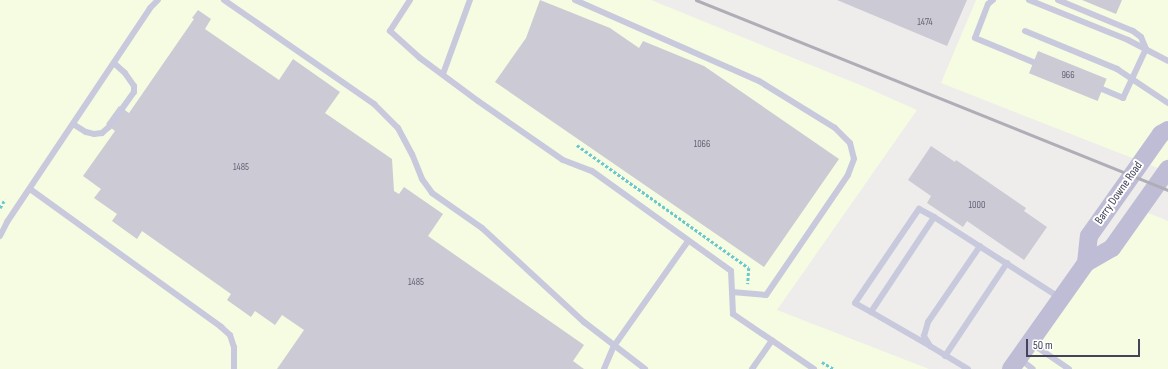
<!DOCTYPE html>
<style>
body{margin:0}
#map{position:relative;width:1168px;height:369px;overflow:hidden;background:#eeedeb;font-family:"Sofia Sans Condensed",sans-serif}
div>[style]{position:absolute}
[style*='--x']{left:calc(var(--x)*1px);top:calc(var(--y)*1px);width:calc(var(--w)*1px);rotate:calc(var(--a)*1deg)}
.commercial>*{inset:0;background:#f5fce2}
.building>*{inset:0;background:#cccad4;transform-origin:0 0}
.path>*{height:2.5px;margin-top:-1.25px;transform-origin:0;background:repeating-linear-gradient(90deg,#6dc7ce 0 3px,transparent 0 5px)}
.service>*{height:6px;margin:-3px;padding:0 3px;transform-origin:3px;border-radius:3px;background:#c9c9dd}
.secondary>*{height:18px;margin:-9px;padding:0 9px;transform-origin:9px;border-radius:9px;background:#bfbdd6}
.rail>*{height:3px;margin:-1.5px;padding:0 1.5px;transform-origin:1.5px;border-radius:1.5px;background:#afadb6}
span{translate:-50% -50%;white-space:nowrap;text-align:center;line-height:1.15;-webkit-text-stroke:4px #fff;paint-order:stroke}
.number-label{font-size:10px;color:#666578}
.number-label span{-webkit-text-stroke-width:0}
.street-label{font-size:12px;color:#444359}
.scale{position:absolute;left:1026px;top:339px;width:114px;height:18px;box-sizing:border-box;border:2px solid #444359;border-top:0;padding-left:5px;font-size:12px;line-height:14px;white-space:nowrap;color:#444359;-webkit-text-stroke:3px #fff;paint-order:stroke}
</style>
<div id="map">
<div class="commercial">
<i style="clip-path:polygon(0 0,651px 0,865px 87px,917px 110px,777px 310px,929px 369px,0 369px)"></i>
<i style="clip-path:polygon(976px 0,1168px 0,1168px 172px,941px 83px)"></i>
<i style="clip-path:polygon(1141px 210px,1168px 221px,1168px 369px,1013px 369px,1087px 264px)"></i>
</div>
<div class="building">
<i style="clip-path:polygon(540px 0,610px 28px,639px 48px,643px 41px,704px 66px,839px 159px,764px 267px,495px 82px,526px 38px)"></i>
<i style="clip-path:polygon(837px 0,967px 0,947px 46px)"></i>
<i style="clip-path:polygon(1082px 0,1122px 0,1116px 14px)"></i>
<i style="clip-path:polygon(198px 10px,211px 19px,205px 29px,279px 80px,293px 59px,340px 92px,325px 113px,392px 159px,394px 191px,399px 194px,404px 187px,443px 214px,428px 236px,584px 345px,573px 361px,584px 369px,277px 369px,304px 330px,282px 315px,275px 325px,255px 311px,251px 317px,227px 300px,231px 294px,142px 231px,137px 239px,112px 221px,117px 214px,94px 198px,101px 189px,83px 176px,115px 131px,106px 124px,119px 106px,129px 113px,194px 19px,192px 18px)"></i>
<i style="left:1038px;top:51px;width:74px;height:24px;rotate:22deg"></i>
<i style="clip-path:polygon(931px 146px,955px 162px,956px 160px,1026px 208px,1024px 211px,1047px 227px,1024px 260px,967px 221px,963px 227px,927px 203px,931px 196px,908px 180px)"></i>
</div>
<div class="path">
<i style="--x:577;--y:145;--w:211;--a:35.6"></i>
<i style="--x:749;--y:268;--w:16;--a:94"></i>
<i style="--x:0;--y:208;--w:10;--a:-61"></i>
<i style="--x:822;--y:362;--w:14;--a:30"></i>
</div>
<div class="service">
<i style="--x:224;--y:0;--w:183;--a:34.7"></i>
<i style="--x:374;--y:104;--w:34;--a:45"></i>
<i style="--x:398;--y:128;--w:30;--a:62"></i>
<i style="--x:412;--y:154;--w:27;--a:68"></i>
<i style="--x:422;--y:179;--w:17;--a:54"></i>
<i style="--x:432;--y:193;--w:61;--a:35"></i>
<i style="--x:482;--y:228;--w:139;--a:42.7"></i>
<i style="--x:584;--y:322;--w:77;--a:37.6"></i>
<i style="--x:410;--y:0;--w:37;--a:123"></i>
<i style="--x:390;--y:31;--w:40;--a:42"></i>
<i style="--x:420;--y:58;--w:72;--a:36.6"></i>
<i style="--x:478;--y:101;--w:103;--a:34.8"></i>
<i style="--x:563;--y:160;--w:31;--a:21"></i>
<i style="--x:592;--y:171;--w:171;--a:35.7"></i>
<i style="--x:731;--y:271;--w:43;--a:87.3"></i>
<i style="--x:733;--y:314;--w:98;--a:34.2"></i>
<i style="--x:575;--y:0;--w:201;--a:23.8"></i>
<i style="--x:759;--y:81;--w:89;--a:31.7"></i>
<i style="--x:835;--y:128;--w:21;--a:45"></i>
<i style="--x:850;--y:143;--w:16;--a:76"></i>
<i style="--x:854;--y:159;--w:17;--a:111"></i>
<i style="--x:848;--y:175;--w:145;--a:124.3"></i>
<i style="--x:766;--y:295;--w:34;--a:-175"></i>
<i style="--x:993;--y:0;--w:6;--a:141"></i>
<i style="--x:988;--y:4;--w:36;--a:111"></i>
<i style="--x:975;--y:38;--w:63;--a:22.5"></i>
<i style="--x:1029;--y:0;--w:107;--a:22"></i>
<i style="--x:1128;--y:40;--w:45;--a:27.7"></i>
<i style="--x:1058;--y:0;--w:81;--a:22.5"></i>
<i style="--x:1133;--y:31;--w:10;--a:37"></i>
<i style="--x:1141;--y:37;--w:13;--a:67"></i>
<i style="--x:1025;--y:31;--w:100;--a:22.4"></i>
<i style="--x:1117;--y:69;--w:61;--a:33.7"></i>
<i style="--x:443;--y:74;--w:79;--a:-70"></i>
<i style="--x:1102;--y:89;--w:23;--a:23"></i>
<i style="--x:1123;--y:98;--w:54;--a:-64.9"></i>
<i style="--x:73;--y:124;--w:15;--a:32"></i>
<i style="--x:86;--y:132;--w:8;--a:14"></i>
<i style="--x:94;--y:134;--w:8;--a:-7"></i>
<i style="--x:102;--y:133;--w:9;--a:-41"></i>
<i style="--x:109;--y:127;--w:43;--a:-54.5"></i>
<i style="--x:134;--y:92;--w:6;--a:-90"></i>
<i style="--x:134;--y:86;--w:16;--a:-125"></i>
<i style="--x:125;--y:73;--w:15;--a:-138"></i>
<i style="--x:30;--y:189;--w:236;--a:35.8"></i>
<i style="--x:221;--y:327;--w:12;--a:42"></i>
<i style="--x:230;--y:335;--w:13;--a:72"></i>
<i style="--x:234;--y:347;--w:22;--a:90"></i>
<i style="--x:0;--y:236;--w:16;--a:-63"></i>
<i style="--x:7;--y:222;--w:257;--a:-56.2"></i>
<i style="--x:150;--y:8;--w:11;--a:-45"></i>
<i style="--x:871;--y:312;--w:18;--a:-151"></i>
<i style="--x:855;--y:303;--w:114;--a:-55.8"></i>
<i style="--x:919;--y:209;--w:17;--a:28"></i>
<i style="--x:1031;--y:343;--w:46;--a:34.4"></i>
<i style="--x:930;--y:346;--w:68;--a:-150"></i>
<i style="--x:871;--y:312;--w:114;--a:-56.4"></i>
<i style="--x:934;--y:217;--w:150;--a:32.7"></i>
<i style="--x:945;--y:356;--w:112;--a:-56.3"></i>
<i style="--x:1020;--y:359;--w:16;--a:38"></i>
<i style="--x:604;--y:369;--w:25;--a:-67"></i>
<i style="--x:614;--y:346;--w:128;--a:-54.8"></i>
<i style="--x:752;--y:369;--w:35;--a:-55"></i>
<i style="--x:968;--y:369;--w:44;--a:-148.8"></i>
<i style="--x:930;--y:346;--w:12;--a:-121"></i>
<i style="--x:924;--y:336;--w:15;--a:-74"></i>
<i style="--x:928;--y:322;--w:92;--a:-55.6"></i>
</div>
<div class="secondary">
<i style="--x:1086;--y:263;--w:27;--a:-84"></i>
<i style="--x:1089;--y:236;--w:125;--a:-54.8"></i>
<i style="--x:1161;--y:134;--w:8;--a:-30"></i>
<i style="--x:1011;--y:369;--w:130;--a:-54.7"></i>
<i style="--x:1086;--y:263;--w:30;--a:-30"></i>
<i style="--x:1112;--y:248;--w:97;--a:-54.7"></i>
</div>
<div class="rail">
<i style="--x:696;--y:0;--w:509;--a:21.93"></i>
</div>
<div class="number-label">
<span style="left:925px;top:23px">1474</span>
<span style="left:1068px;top:76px">966</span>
<span style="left:702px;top:145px">1066</span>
<span style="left:241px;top:168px">1485</span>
<span style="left:977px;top:206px">1000</span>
<span style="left:416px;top:283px">1485</span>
</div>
<div class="street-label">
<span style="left:1119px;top:193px;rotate:-55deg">Barry Downe Road</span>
</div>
<div class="scale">50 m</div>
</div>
